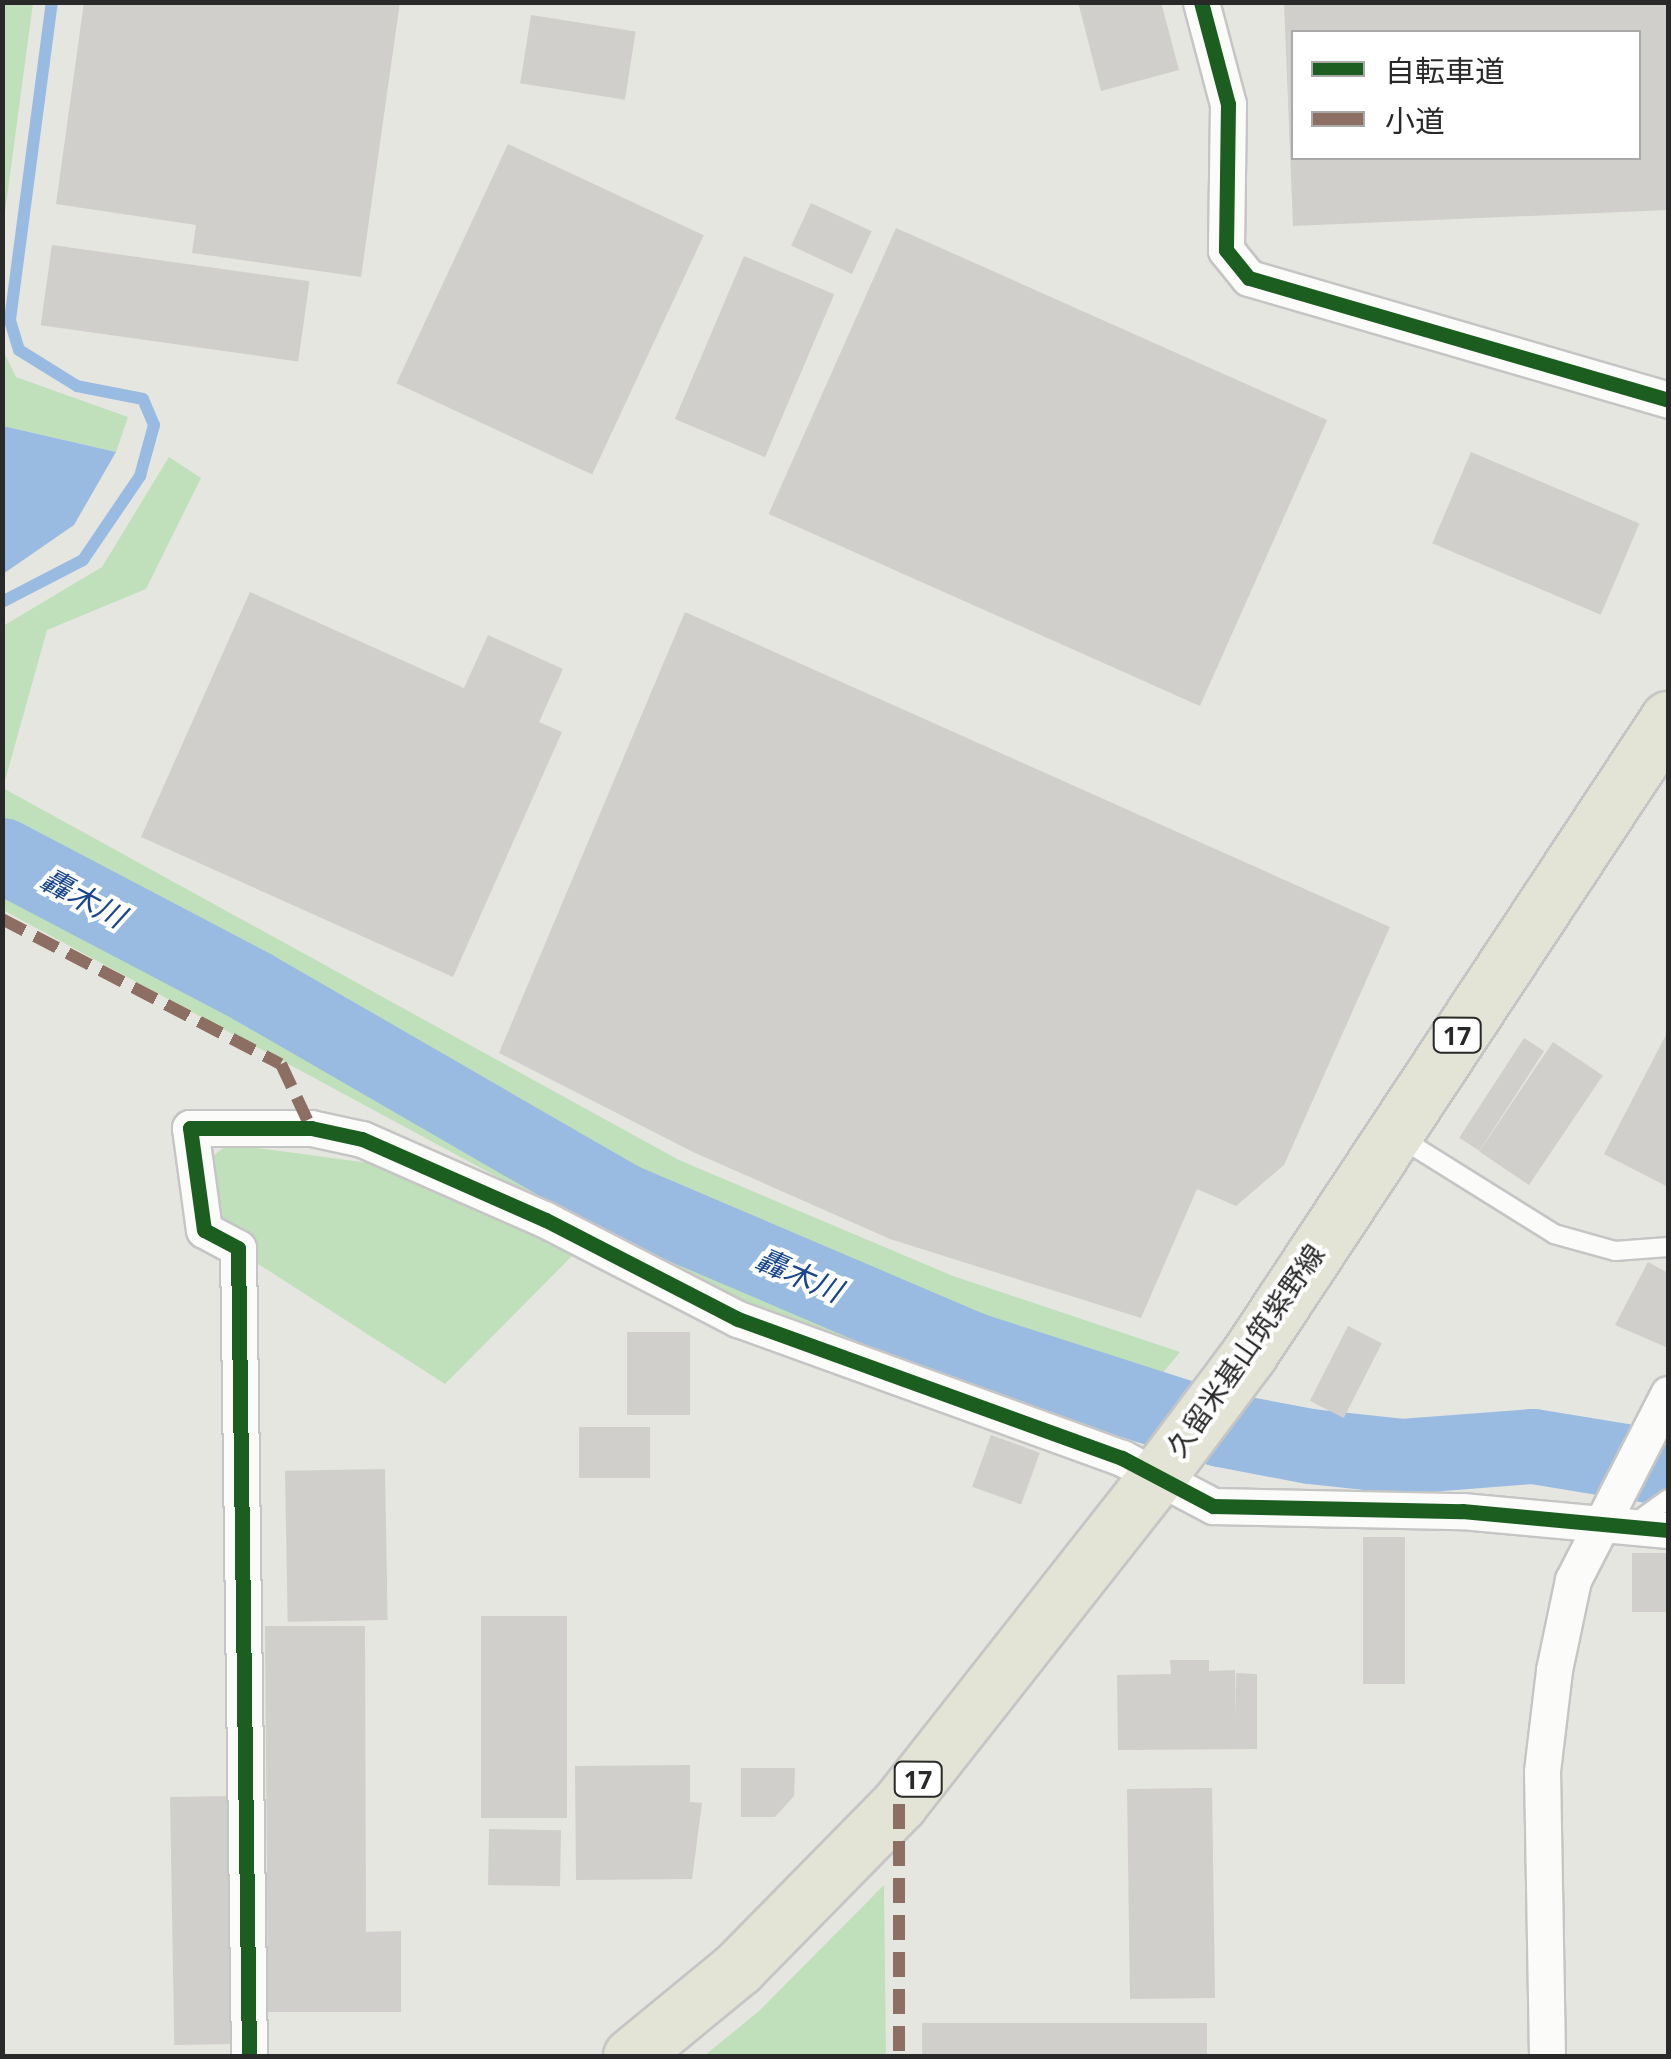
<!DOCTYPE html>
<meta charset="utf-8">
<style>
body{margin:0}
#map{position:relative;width:1671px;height:2059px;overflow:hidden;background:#e6e6e0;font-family:"Open Sans","Noto Sans JP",sans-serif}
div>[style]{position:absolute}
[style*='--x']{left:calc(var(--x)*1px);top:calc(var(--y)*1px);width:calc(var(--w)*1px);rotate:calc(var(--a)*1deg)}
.green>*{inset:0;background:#c0e0bb}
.water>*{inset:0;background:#99bbe2}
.stream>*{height:12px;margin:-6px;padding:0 6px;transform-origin:6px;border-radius:6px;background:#99bbe2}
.river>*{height:75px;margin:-37.5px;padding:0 37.5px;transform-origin:37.5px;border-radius:37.5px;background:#99bbe2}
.building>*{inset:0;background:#d0cfcb;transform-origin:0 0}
.roads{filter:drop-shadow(2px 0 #c5c5c5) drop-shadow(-2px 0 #c5c5c5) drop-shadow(0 2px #c5c5c5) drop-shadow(0 -2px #c5c5c5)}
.service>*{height:18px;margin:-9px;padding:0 9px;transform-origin:9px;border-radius:9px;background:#fbfbfa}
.minor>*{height:35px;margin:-17.5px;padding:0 17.5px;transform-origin:17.5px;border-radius:17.5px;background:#fbfbfa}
.primary>*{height:55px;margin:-27.5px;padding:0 27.5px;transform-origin:27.5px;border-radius:27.5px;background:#e3e4d5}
.quiet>*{height:12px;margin-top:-6px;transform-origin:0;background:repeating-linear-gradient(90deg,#8d6e63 0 25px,transparent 0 37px)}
.cycleway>*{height:15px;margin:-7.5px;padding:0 7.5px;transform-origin:7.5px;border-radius:7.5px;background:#1b5e20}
span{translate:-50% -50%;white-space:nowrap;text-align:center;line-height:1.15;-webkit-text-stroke:8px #fff;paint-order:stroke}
.shield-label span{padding:2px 8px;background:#fff;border:2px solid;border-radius:8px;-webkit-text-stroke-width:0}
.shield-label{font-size:25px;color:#292929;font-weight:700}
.street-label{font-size:28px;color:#292929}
.water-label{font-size:30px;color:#19468d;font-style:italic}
.frame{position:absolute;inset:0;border:5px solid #292929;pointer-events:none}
.legend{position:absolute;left:1291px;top:30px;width:350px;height:130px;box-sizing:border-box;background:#fff;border:2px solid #a9a9a9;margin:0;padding:12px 18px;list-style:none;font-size:30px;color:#292929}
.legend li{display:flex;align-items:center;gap:20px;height:50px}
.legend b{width:50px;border:2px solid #a9a9a9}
</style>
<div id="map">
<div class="green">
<i style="clip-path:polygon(3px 2px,33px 3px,3px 227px,2px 3px)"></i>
<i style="clip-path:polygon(3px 350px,16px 377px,128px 417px,116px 452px,3px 426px)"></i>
<i style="clip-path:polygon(169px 457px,201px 478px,146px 589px,47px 630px,3px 788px,679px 1160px,953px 1276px,1180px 1352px,1156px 1381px,978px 1326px,657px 1186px,3px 833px,3px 626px,102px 567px)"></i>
<i style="clip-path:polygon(2px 885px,88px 922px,723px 1275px,988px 1400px,738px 1307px,3px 910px)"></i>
<i style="clip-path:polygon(228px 1144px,384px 1165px,573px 1255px,445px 1384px,252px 1260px,222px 1220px,213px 1156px)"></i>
<i style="clip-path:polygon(884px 1885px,886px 2056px,704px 2056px,759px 2011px)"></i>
</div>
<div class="water">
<i style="clip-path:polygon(3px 426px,116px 452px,74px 525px,3px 574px)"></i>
</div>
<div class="stream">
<i style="--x:2;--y:602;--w:91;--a:-27.4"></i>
<i style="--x:83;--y:560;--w:102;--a:-55.8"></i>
<i style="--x:140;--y:476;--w:53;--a:-74.6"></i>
<i style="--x:154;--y:425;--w:28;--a:-113"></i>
<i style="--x:143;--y:399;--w:67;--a:-168.9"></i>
<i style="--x:77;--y:386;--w:68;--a:-148.2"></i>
<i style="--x:19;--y:350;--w:31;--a:-107"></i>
<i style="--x:10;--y:320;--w:321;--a:-82.5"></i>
</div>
<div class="river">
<i style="--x:2;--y:855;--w:284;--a:27.7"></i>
<i style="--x:253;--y:987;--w:426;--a:30"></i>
<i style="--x:622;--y:1200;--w:379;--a:23.1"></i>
<i style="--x:971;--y:1349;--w:262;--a:17.8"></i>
<i style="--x:1220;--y:1429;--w:92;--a:10.7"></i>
<i style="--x:1310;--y:1446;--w:93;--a:6.2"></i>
<i style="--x:1402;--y:1456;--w:131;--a:-4.4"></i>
<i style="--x:1533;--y:1446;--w:137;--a:9.3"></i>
</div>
<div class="building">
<i style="clip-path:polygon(84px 2px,400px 2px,361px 277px,192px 253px,196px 225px,56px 204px)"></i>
<i style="clip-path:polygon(1078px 2px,1161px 2px,1179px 70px,1101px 91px)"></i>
<i style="clip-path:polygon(evenodd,1284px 2px,1668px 2px,1668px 210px,1293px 226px,1284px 2px,1294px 32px,1638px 32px,1638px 158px,1294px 158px,1294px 32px)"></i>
<i style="left:531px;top:15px;width:106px;height:69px;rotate:9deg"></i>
<i style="left:508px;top:144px;width:216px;height:264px;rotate:25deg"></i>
<i style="left:811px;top:203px;width:67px;height:47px;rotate:25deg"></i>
<i style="left:896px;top:228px;width:472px;height:313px;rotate:24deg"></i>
<i style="left:52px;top:245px;width:260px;height:81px;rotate:8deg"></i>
<i style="left:744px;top:256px;width:98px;height:177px;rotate:23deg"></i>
<i style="left:1471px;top:452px;width:183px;height:99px;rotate:23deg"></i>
<i style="clip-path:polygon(250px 592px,464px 688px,488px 635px,563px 669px,539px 722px,562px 732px,453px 977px,141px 837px)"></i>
<i style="clip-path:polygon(685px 612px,1390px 927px,1284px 1165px,1236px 1206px,1197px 1189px,1141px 1318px,890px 1239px,693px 1152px,499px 1053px)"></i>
<i style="clip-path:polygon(1668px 1031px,1668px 1187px,1604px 1154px)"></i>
<i style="left:1524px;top:1038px;width:24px;height:119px;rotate:33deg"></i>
<i style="left:1553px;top:1042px;width:60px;height:132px;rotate:34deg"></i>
<i style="clip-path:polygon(1648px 1262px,1668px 1273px,1668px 1348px,1615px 1325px)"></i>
<i style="left:1348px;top:1326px;width:38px;height:84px;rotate:27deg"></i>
<i style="left:690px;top:1332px;width:83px;height:63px;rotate:90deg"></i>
<i style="left:579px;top:1427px;width:71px;height:51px"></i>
<i style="left:991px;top:1435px;width:52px;height:55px;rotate:20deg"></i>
<i style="left:385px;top:1469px;width:151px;height:100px;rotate:89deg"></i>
<i style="left:1363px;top:1537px;width:42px;height:147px"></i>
<i style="left:1632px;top:1553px;width:36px;height:59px"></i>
<i style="left:567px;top:1616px;width:202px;height:86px;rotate:90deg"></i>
<i style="clip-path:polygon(265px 1626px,365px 1626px,366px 1932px,401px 1931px,401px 2012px,268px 2012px)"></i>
<i style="clip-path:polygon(1170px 1660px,1209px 1660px,1209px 1671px,1235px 1670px,1235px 1719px,1236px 1673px,1257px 1674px,1257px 1749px,1118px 1750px,1117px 1675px,1171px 1674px)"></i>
<i style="clip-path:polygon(690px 1765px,690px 1802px,702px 1803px,692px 1879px,576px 1880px,575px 1766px)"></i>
<i style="clip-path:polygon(741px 1768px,795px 1768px,794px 1796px,775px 1817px,741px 1817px)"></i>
<i style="clip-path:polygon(1201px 1788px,1212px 1788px,1215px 1998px,1130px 1999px,1127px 1789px)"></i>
<i style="left:230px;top:1796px;width:248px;height:60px;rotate:89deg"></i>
<i style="left:489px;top:1829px;width:72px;height:56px;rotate:1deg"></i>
<i style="left:1207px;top:2023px;width:33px;height:285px;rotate:90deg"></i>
</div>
<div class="roads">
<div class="service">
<i style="--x:1399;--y:1137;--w:183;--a:32"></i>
<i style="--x:1554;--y:1234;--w:63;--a:15.6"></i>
<i style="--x:1615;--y:1251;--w:53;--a:-4.3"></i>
<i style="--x:1632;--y:1525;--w:44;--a:-35.8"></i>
</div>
<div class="minor">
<i style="--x:1201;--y:2;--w:106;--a:75.2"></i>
<i style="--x:1228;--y:104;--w:146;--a:90.8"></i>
<i style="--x:1226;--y:250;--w:36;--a:51"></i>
<i style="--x:1249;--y:278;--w:436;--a:16.2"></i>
<i style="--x:249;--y:2056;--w:808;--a:-90.78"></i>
<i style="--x:238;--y:1248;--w:38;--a:-152"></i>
<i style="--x:204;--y:1230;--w:103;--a:-97.8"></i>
<i style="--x:190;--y:1128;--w:121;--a:0"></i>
<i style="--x:311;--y:1128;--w:52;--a:12.2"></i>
<i style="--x:362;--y:1139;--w:201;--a:23.8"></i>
<i style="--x:546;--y:1220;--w:216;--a:27.3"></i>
<i style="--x:738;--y:1319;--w:408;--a:19.9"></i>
<i style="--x:1122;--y:1458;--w:103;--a:27.8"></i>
<i style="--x:1213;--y:1506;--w:249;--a:1.2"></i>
<i style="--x:1462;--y:1511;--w:207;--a:5.3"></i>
<i style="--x:1547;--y:2056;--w:285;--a:-91"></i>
<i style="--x:1542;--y:1771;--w:102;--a:-83.2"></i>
<i style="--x:1554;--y:1670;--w:92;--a:-78.1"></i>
<i style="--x:1573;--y:1580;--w:209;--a:-62.9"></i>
</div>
<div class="primary">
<i style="--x:631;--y:2056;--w:139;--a:-39.4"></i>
<i style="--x:738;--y:1968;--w:230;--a:-45.5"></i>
<i style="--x:899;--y:1804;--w:432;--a:-51.8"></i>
<i style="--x:1166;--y:1465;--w:139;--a:-53.2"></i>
<i style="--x:1249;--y:1354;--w:761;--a:-56.58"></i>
</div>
</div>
<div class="quiet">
<i style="--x:2;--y:919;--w:314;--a:27.5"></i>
<i style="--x:281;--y:1064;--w:71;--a:64.9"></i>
<i style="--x:899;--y:1804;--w:252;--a:90"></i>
</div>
<div class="cycleway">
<i style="--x:1201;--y:2;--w:106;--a:75.2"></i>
<i style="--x:1228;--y:104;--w:146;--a:90.8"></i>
<i style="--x:1226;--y:250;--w:36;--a:51"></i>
<i style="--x:1249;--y:278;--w:436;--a:16.2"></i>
<i style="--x:249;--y:2056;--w:808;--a:-90.78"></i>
<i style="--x:238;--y:1248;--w:38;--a:-152"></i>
<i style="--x:204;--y:1230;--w:103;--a:-97.8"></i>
<i style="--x:190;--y:1128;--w:121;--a:0"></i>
<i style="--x:311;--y:1128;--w:52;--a:12.2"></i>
<i style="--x:362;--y:1139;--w:201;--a:23.8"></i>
<i style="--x:546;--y:1220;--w:216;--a:27.3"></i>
<i style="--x:738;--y:1319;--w:408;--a:19.9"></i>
<i style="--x:1122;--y:1458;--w:103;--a:27.8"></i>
<i style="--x:1213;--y:1506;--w:249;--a:1.2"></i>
<i style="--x:1462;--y:1511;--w:207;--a:5.3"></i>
</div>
<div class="shield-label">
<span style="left:1457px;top:1035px">17</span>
<span style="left:918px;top:1779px">17</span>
</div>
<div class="street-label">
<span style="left:1245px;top:1350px;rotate:-55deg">久留米基山筑紫野線</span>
</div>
<div class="water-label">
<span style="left:83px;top:898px;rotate:28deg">轟木川</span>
<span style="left:799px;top:1275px;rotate:23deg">轟木川</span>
</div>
<div class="frame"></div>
<ul class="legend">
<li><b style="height:12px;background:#1b5e20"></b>自転車道</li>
<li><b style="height:12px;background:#8d6e63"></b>小道</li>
</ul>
</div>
